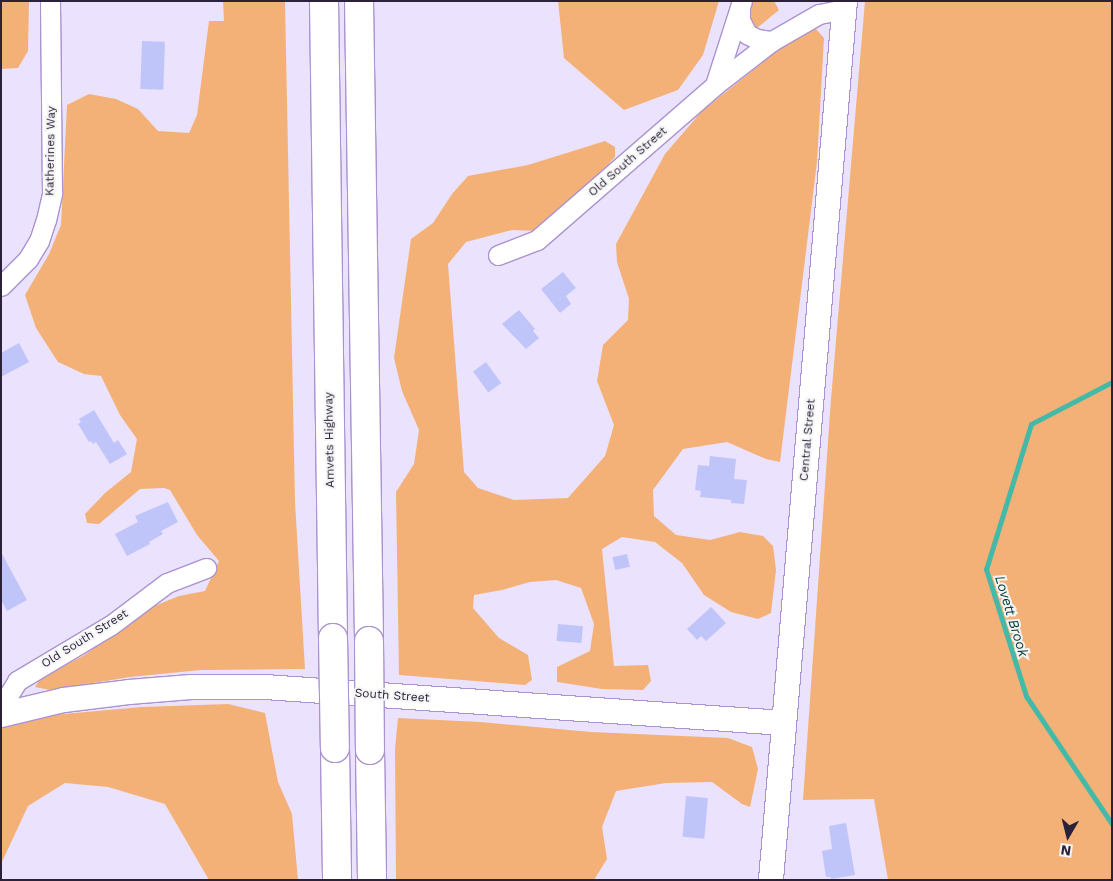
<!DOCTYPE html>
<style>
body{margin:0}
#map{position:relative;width:1113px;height:881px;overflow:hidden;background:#ebe2fd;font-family:"Work Sans",sans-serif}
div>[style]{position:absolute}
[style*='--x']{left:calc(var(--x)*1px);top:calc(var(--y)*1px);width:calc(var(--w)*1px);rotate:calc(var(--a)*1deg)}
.green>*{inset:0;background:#f3b178}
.stream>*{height:5px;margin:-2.5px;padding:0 2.5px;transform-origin:2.5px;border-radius:2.5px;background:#45b9a7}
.building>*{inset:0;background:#c0c5f9;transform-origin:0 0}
.roads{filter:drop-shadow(1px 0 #aa93d0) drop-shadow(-1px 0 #aa93d0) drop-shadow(0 1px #aa93d0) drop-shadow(0 -1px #aa93d0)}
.minor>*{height:19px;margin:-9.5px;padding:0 9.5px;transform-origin:9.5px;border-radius:9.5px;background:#fff}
.tertiary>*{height:24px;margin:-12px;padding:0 12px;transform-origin:12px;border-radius:12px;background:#fff}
.motorway>*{height:28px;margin:-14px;padding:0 14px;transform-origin:14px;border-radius:14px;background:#fff}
.bridges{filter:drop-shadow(1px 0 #aa93d0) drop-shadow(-1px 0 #aa93d0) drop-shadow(0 1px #aa93d0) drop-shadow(0 -1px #aa93d0)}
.motorway-bridge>*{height:28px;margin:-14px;padding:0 14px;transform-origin:14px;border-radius:14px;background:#fff}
span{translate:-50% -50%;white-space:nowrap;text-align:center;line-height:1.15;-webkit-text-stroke:4px #f5f5f5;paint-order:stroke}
.street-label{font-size:12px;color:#2b223a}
.water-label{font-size:14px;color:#043b34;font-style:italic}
.frame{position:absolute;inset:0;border:2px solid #2b223a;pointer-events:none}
.north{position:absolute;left:1043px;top:811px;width:50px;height:50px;-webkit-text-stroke:4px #f5f5f5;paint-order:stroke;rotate:188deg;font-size:14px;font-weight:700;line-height:20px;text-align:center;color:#2b223a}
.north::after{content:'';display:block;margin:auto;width:18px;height:22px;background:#2b223a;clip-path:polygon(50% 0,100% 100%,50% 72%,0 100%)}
</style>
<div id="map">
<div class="green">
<i style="clip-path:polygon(1px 1px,29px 1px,28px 51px,18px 68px,1px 69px)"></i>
<i style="clip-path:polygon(223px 1px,285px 1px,295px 502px,305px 669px,201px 670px,130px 677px,50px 690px,35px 687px,41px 678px,83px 656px,152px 607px,179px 596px,205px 591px,219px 561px,197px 535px,170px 490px,164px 488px,140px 489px,99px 524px,87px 523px,85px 514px,105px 493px,131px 472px,137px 439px,120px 415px,101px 376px,84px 374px,58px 362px,36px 328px,25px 295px,49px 254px,61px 225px,67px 105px,89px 94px,116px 99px,138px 109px,158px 131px,189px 133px,197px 115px,209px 21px,224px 21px)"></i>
<i style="clip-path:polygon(558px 1px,719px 1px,703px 55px,678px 90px,624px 110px,564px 58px)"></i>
<i style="clip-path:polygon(752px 1px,774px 1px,779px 10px,757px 28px,750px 21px)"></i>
<i style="clip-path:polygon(865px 1px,1112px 1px,1112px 880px,888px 880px,874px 799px,803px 800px,831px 399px)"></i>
<i style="clip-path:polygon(815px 28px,824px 38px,817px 162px,780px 462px,766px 459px,727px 442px,683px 449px,653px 490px,654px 516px,676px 535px,710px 540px,740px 532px,763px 536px,773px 546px,776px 570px,771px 613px,758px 619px,731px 612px,704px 595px,682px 563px,655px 542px,622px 537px,602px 549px,614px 666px,648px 665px,651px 681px,643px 690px,602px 689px,557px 682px,557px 667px,590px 651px,594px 624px,581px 588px,556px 580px,530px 582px,502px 590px,474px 595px,473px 608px,499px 638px,528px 655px,532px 680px,525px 685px,399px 675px,396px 492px,414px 464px,419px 430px,402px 391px,394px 358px,411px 239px,433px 223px,452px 194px,468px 176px,528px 165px,605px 141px,615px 147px,615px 157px,593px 181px,538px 231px,512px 230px,466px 242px,448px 264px,464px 472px,478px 488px,514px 500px,568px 498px,605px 456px,614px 425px,597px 381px,603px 345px,628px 320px,629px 299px,617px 262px,616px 244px,665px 154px,702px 111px,782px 47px)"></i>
<i style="clip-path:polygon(228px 704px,265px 713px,278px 782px,292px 814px,298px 880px,209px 880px,165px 804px,108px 787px,65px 783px,28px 806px,1px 864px,1px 728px,52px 715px,142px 707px)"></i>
<i style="clip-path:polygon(398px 718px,480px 722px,591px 732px,728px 738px,752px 747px,758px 769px,750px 807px,742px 804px,712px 782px,666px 783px,616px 791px,602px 827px,607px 859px,594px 880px,396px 880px,395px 749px)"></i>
</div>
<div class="stream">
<i style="--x:1112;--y:382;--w:91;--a:152.6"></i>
<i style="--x:1031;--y:424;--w:152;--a:107.2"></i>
<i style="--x:986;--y:569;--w:133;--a:72.5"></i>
<i style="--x:1026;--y:696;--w:154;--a:56.1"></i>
</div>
<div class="building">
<i style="left:142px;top:41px;width:23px;height:48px;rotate:2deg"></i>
<i style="clip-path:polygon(563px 272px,576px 288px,566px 296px,571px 304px,560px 313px,541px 289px)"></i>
<i style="clip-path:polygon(519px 310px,535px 329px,533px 331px,539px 338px,526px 349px,502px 324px)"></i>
<i style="clip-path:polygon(19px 343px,29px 362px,1px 377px,1px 353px)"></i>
<i style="left:486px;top:362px;width:26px;height:16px;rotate:54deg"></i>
<i style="clip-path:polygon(94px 410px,114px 443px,118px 440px,127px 454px,110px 464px,96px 442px,93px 444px,91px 441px,89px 442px,78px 424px,81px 422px,79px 419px)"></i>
<i style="clip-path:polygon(710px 456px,736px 459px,734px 479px,747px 480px,744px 504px,731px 503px,731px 500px,700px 497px,701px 491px,695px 490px,698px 465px,709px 466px)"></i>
<i style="clip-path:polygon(168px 502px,178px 522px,161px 531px,163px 534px,149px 542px,150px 544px,127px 556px,115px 534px,138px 522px,135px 516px)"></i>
<i style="clip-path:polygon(1px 552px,27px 600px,7px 611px,1px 600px)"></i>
<i style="left:627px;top:554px;width:13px;height:15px;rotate:77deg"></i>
<i style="clip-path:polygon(711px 607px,726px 623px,706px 641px,701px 636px,697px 640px,687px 629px)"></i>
<i style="left:558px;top:624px;width:25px;height:17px;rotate:5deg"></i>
<i style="left:686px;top:796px;width:22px;height:41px;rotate:5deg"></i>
<i style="clip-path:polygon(846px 823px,855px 875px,831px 879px,831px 877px,826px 877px,822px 851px,832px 849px,829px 826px)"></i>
</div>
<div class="roads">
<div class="minor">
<i style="--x:740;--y:8;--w:12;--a:90"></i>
<i style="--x:740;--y:20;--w:16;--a:63"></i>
<i style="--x:747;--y:34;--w:11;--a:27"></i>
<i style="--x:757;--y:39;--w:15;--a:8"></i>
<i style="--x:715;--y:85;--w:88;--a:-72.2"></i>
<i style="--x:498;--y:255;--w:42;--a:-21"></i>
<i style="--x:537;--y:240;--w:236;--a:-41"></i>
<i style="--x:715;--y:85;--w:72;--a:-37.7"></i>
<i style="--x:772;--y:41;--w:54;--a:-29.9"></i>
<i style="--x:819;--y:14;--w:25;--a:-11"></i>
<i style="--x:1;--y:286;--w:38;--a:-45"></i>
<i style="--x:28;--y:259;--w:21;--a:-59"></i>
<i style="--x:39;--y:241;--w:22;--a:-72"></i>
<i style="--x:46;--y:220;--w:28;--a:-77"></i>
<i style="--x:52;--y:193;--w:192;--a:-90.6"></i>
<i style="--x:1;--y:707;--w:31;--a:-58"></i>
<i style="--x:17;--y:681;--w:109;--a:-30.8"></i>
<i style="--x:111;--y:625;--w:70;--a:-36.9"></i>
<i style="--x:167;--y:583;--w:42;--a:-21"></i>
</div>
<div class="tertiary">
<i style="--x:1;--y:715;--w:65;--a:-13.4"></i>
<i style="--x:64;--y:700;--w:65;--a:-7"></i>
<i style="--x:129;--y:692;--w:62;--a:-4.6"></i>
<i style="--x:191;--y:687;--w:74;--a:0"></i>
<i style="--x:265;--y:687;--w:520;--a:3.97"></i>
<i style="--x:771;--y:880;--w:882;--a:-85.19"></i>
</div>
<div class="motorway">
<i style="--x:324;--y:1;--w:637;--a:89.19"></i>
<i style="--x:359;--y:1;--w:640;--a:89.1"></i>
<i style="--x:335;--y:748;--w:132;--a:89.1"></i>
<i style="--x:370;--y:750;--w:130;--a:89.1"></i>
</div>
</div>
<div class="bridges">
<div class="motorway-bridge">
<i style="--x:333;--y:638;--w:110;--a:89"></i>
<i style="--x:369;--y:641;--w:109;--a:89.5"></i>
</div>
</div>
<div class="street-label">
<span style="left:51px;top:151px;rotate:-89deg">Katherines Way</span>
<span style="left:628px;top:162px;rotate:-41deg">Old South Street</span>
<span style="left:330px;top:440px;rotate:-91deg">Amvets Highway</span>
<span style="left:808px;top:440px;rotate:-85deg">Central Street</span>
<span style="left:85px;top:639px;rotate:-32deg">Old South Street</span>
<span style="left:392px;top:696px;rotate:4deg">South Street</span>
</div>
<div class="water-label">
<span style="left:1012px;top:616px;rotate:73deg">Lovett Brook</span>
</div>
<div class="frame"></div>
<div class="north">N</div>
</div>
